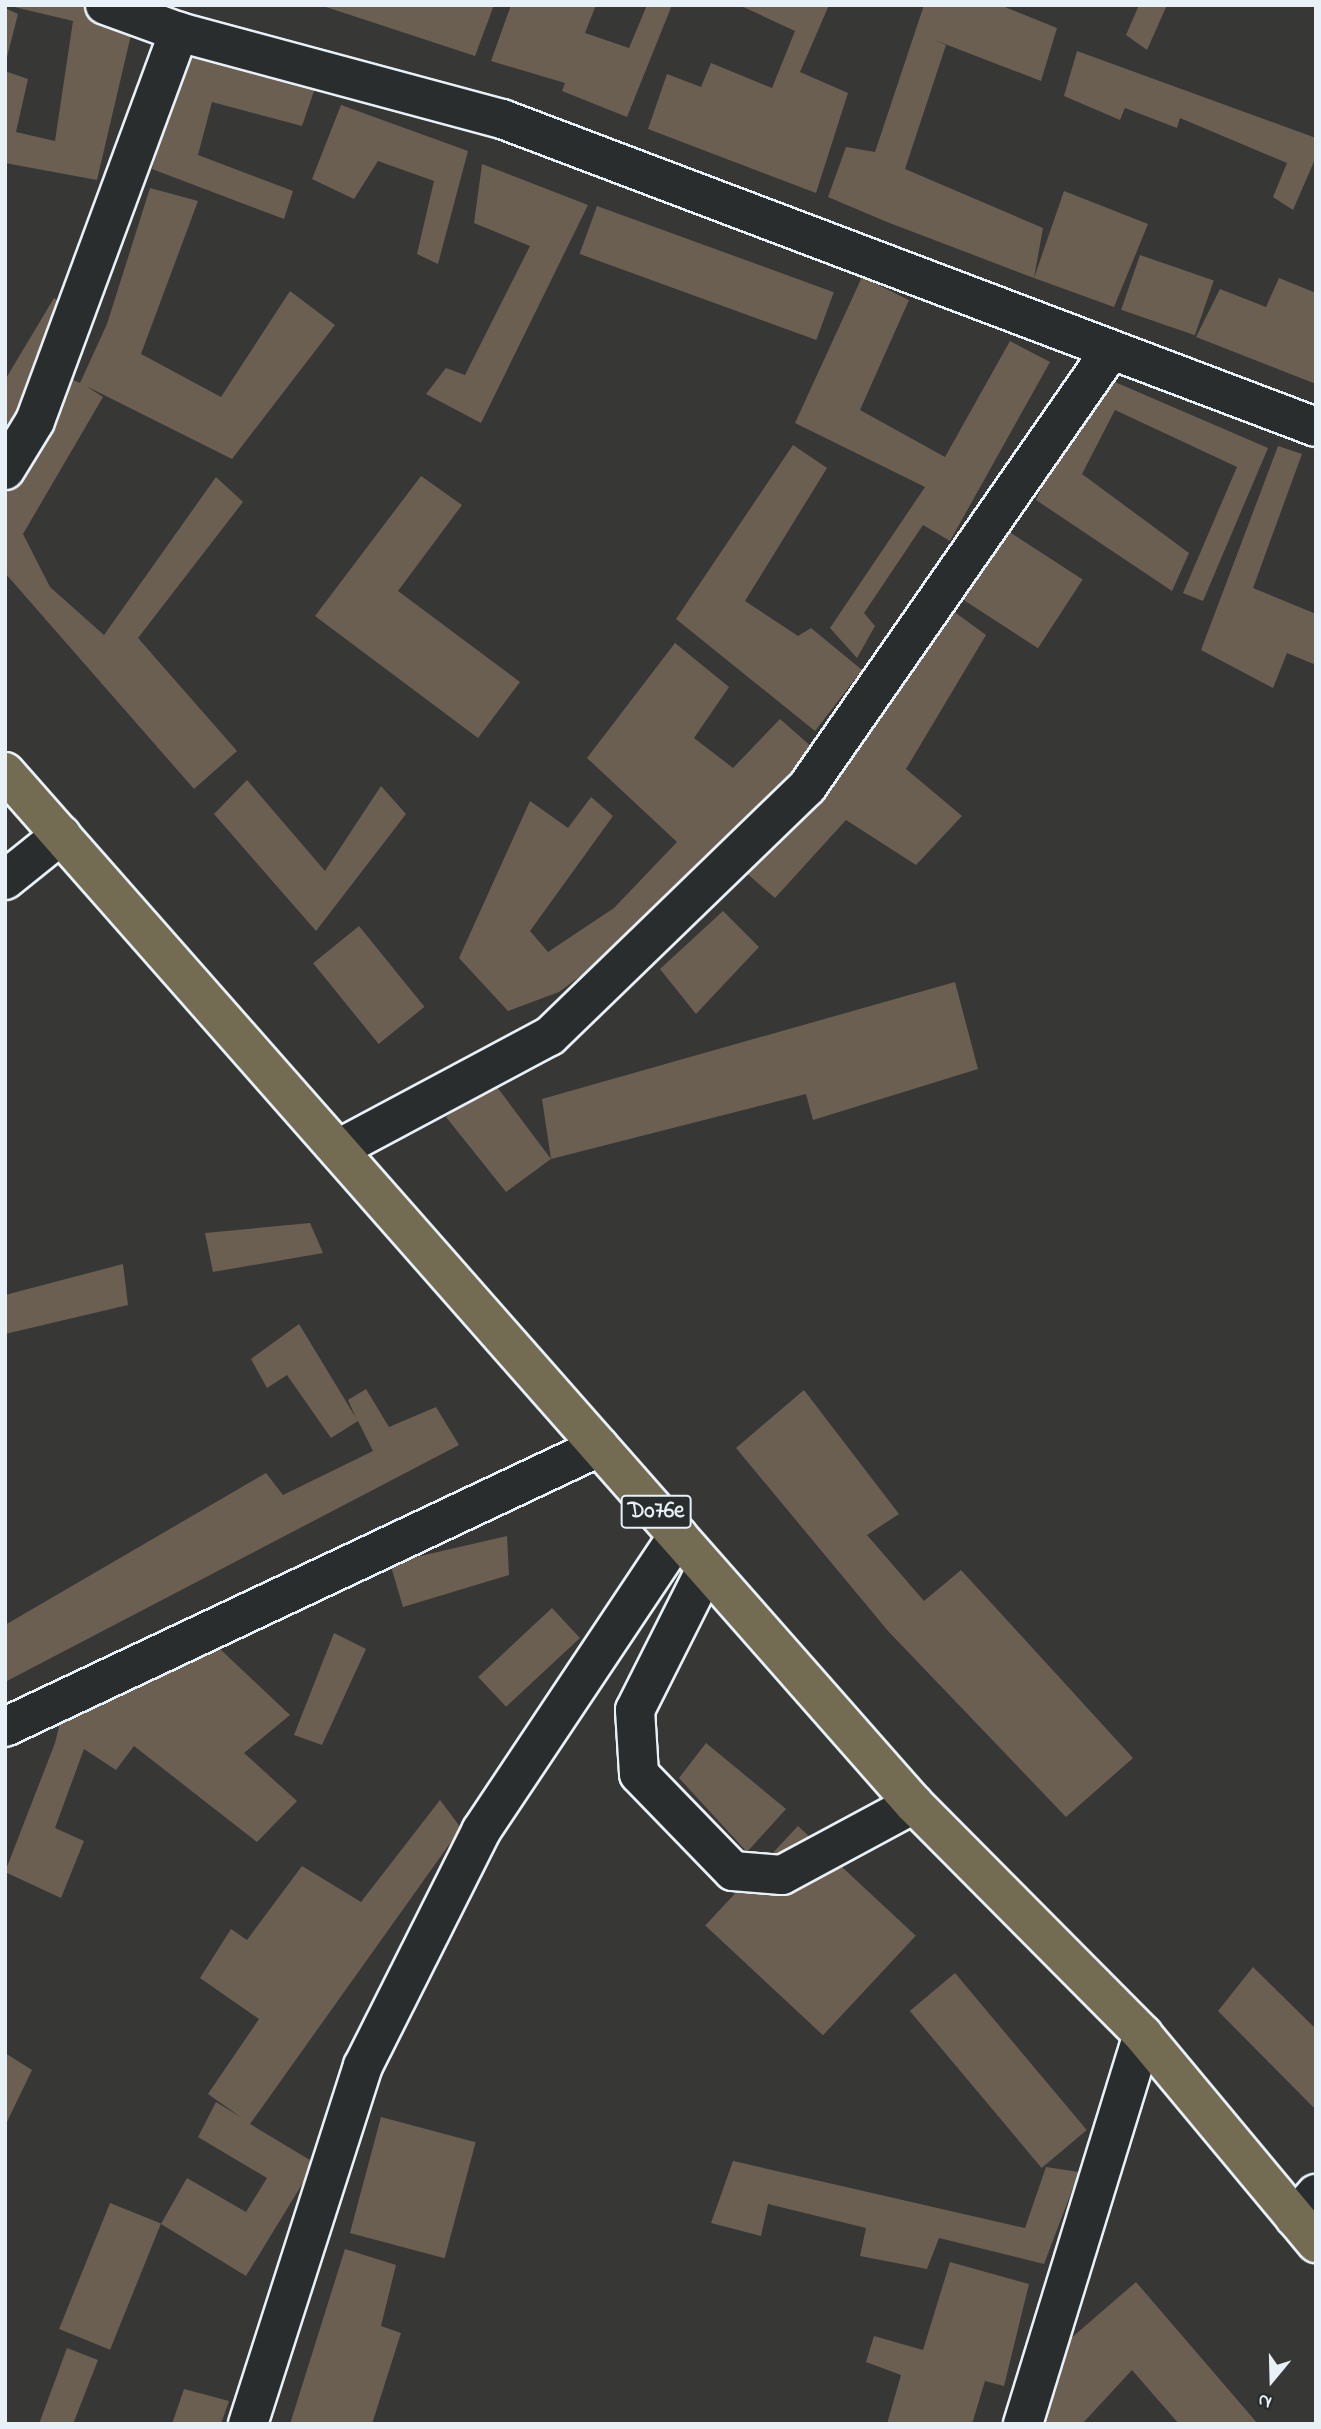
<!DOCTYPE html>
<style>
body{margin:0}
#map{position:relative;width:1321px;height:2429px;overflow:hidden;background:#373735;font-family:"Indie Flower",sans-serif}
div>[style]{position:absolute}
[style*='--x']{left:calc(var(--x)*1px);top:calc(var(--y)*1px);width:calc(var(--w)*1px);rotate:calc(var(--a)*1deg)}
.building>*{inset:0;background:#6b5f52;transform-origin:0 0}
.roads{filter:drop-shadow(2px 0 #e8f1f8) drop-shadow(-2px 0 #e8f1f8) drop-shadow(0 2px #e8f1f8) drop-shadow(0 -2px #e8f1f8)}
.minor>*{height:38px;margin:-19px;padding:0 19px;transform-origin:19px;border-radius:19px;background:#2a2d2e}
.major>*{height:38px;margin:-19px;padding:0 19px;transform-origin:19px;border-radius:19px;background:#736b52}
span{translate:-50% -50%;white-space:nowrap;text-align:center;line-height:1.15;-webkit-text-stroke:7px #2a2d2e;paint-order:stroke}
.shield-label span{padding:2px 5px;background:#2a2d2e;border:2px solid;border-radius:5px;-webkit-text-stroke-width:0}
.shield-label{font-size:23px;color:#e8f1f8;font-weight:700}
.frame{position:absolute;inset:0;border:7px solid #e8f1f8;pointer-events:none}
.north{position:absolute;left:1237px;top:2345px;width:70px;height:70px;-webkit-text-stroke:5px #2a2d2e;paint-order:stroke;rotate:199deg;font-size:19px;font-weight:700;line-height:28px;text-align:center;color:#e8f1f8}
.north::after{content:'';display:block;margin:auto;width:24px;height:32px;background:#e8f1f8;clip-path:polygon(50% 0,100% 100%,50% 72%,0 100%)}
</style>
<div id="map">
<div class="building">
<i style="clip-path:polygon(6px 5px,138px 5px,97px 180px,5px 163px,5px 71px,28px 79px,16px 132px,55px 141px,73px 21px)"></i>
<i style="clip-path:polygon(320px 5px,494px 5px,475px 56px)"></i>
<i style="clip-path:polygon(511px 5px,596px 5px,585px 33px,629px 48px,647px 5px,672px 5px,627px 117px,562px 91px,565px 83px,491px 61px)"></i>
<i style="clip-path:polygon(739px 5px,829px 5px,800px 72px,848px 93px,816px 193px,648px 129px,667px 74px,701px 87px,711px 63px,772px 88px,795px 31px)"></i>
<i style="clip-path:polygon(924px 5px,1000px 5px,1057px 28px,1041px 81px,932px 39px,946px 45px,905px 169px,1043px 228px,1034px 278px,1064px 191px,1148px 224px,1114px 307px,1034px 278px,887px 222px,828px 197px,846px 147px,875px 152px)"></i>
<i style="clip-path:polygon(1139px 5px,1167px 5px,1147px 50px,1126px 35px)"></i>
<i style="clip-path:polygon(5px 8px,18px 14px,6px 61px,5px 61px)"></i>
<i style="clip-path:polygon(1077px 51px,1316px 138px,1316px 157px,1293px 210px,1273px 197px,1287px 163px,1180px 118px,1177px 128px,1125px 108px,1120px 120px,1064px 96px)"></i>
<i style="clip-path:polygon(186px 53px,316px 85px,302px 126px,212px 102px,198px 155px,293px 191px,284px 219px,152px 169px)"></i>
<i style="clip-path:polygon(341px 105px,468px 151px,438px 264px,417px 254px,434px 181px,378px 161px,354px 199px,312px 179px)"></i>
<i style="clip-path:polygon(482px 164px,588px 205px,481px 423px,426px 394px,446px 368px,465px 375px,530px 246px,474px 223px)"></i>
<i style="clip-path:polygon(150px 188px,198px 201px,141px 354px,221px 397px,290px 291px,335px 325px,232px 459px,86px 386px,103px 397px,23px 534px,50px 587px,104px 635px,216px 477px,243px 502px,138px 638px,237px 751px,194px 789px,5px 573px,5px 496px,71px 379px,80px 383px,107px 324px)"></i>
<i style="left:597px;top:206px;width:252px;height:51px;rotate:20deg"></i>
<i style="left:1140px;top:255px;width:78px;height:58px;rotate:19deg"></i>
<i style="clip-path:polygon(862px 277px,909px 300px,860px 410px,945px 457px,1010px 341px,1050px 362px,950px 541px,923px 525px,864px 613px,875px 626px,857px 658px,830px 628px,925px 487px,795px 423px)"></i>
<i style="clip-path:polygon(1279px 278px,1316px 293px,1316px 384px,1196px 337px,1220px 289px,1266px 307px)"></i>
<i style="clip-path:polygon(54px 298px,71px 310px,5px 468px,5px 380px)"></i>
<i style="clip-path:polygon(1094px 373px,1268px 448px,1203px 601px,1183px 593px,1237px 467px,1115px 410px,1082px 474px,1189px 553px,1172px 591px,1036px 500px)"></i>
<i style="clip-path:polygon(793px 445px,827px 468px,745px 601px,798px 636px,811px 628px,862px 670px,815px 731px,676px 619px)"></i>
<i style="clip-path:polygon(1278px 446px,1302px 454px,1253px 588px,1316px 614px,1316px 665px,1287px 653px,1273px 688px,1201px 650px)"></i>
<i style="clip-path:polygon(421px 476px,462px 505px,398px 591px,520px 682px,478px 738px,315px 616px)"></i>
<i style="left:1008px;top:531px;width:89px;height:82px;rotate:33deg"></i>
<i style="clip-path:polygon(949px 608px,986px 635px,906px 769px,962px 816px,916px 865px,846px 820px,775px 898px,743px 870px)"></i>
<i style="clip-path:polygon(675px 643px,729px 687px,694px 738px,733px 768px,780px 719px,813px 748px,649px 925px,559px 992px,508px 1011px,459px 958px,530px 801px,568px 828px,591px 797px,613px 816px,530px 931px,548px 952px,614px 908px,677px 842px,587px 758px)"></i>
<i style="clip-path:polygon(247px 780px,325px 871px,381px 786px,406px 814px,316px 931px,214px 814px)"></i>
<i style="clip-path:polygon(723px 911px,759px 947px,696px 1014px,660px 969px)"></i>
<i style="left:359px;top:926px;width:104px;height:59px;rotate:51deg"></i>
<i style="clip-path:polygon(955px 982px,978px 1069px,813px 1120px,806px 1094px,551px 1159px,506px 1192px,446px 1117px,491px 1079px,551px 1159px,542px 1099px)"></i>
<i style="clip-path:polygon(310px 1223px,323px 1253px,213px 1272px,205px 1233px)"></i>
<i style="clip-path:polygon(123px 1264px,128px 1305px,5px 1334px,5px 1295px)"></i>
<i style="clip-path:polygon(299px 1324px,356px 1418px,348px 1400px,366px 1389px,389px 1427px,436px 1407px,459px 1445px,5px 1682px,5px 1625px,266px 1473px,283px 1495px,373px 1451px,358px 1421px,331px 1438px,287px 1375px,267px 1388px,251px 1359px)"></i>
<i style="clip-path:polygon(804px 1390px,899px 1514px,867px 1535px,924px 1601px,961px 1570px,1133px 1758px,1066px 1817px,888px 1631px,736px 1448px)"></i>
<i style="clip-path:polygon(507px 1536px,509px 1575px,403px 1607px,390px 1563px)"></i>
<i style="left:552px;top:1608px;width:41px;height:101px;rotate:47deg"></i>
<i style="clip-path:polygon(334px 1633px,366px 1649px,322px 1745px,294px 1735px)"></i>
<i style="clip-path:polygon(186px 1647px,207px 1655px,220px 1649px,290px 1715px,244px 1753px,297px 1801px,257px 1842px,134px 1746px,116px 1770px,84px 1749px,55px 1828px,84px 1841px,61px 1898px,5px 1872px,55px 1743px,59px 1727px,53px 1723px)"></i>
<i style="clip-path:polygon(706px 1743px,786px 1809px,747px 1852px,679px 1778px)"></i>
<i style="clip-path:polygon(440px 1800px,461px 1828px,250px 2124px,315px 2163px,246px 2276px,161px 2224px,187px 2178px,246px 2212px,267px 2178px,198px 2137px,216px 2102px,242px 2118px,208px 2094px,259px 2019px,200px 1978px,231px 1929px,247px 1940px,302px 1866px,361px 1902px)"></i>
<i style="left:798px;top:1826px;width:161px;height:136px;rotate:43deg"></i>
<i style="clip-path:polygon(1253px 1967px,1316px 2029px,1316px 2110px,1218px 2011px)"></i>
<i style="left:955px;top:1973px;width:205px;height:59px;rotate:50deg"></i>
<i style="clip-path:polygon(5px 2053px,32px 2070px,5px 2126px)"></i>
<i style="left:381px;top:2117px;width:98px;height:120px;rotate:15deg"></i>
<i style="clip-path:polygon(733px 2161px,1025px 2228px,1046px 2167px,1079px 2172px,1044px 2264px,939px 2238px,927px 2269px,860px 2256px,866px 2228px,768px 2204px,761px 2236px,711px 2223px)"></i>
<i style="left:110px;top:2203px;width:55px;height:136px;rotate:22deg"></i>
<i style="clip-path:polygon(345px 2249px,396px 2265px,381px 2326px,401px 2333px,372px 2424px,290px 2424px)"></i>
<i style="clip-path:polygon(950px 2262px,1029px 2284px,1004px 2386px,985px 2381px,972px 2424px,887px 2424px,901px 2375px,866px 2362px,874px 2336px,923px 2350px)"></i>
<i style="clip-path:polygon(1136px 2282px,1258px 2424px,1179px 2424px,1132px 2370px,1082px 2424px,1042px 2424px,1062px 2346px)"></i>
<i style="clip-path:polygon(67px 2348px,98px 2360px,73px 2424px,39px 2424px)"></i>
<i style="clip-path:polygon(184px 2389px,229px 2401px,221px 2424px,172px 2424px)"></i>
</div>
<div class="roads">
<div class="minor">
<i style="--x:105;--y:5;--w:79;--a:20"></i>
<i style="--x:179;--y:32;--w:335;--a:15.1"></i>
<i style="--x:502;--y:119;--w:870;--a:20.73"></i>
<i style="--x:5;--y:470;--w:57;--a:-58.5"></i>
<i style="--x:35;--y:421;--w:415;--a:-69.7"></i>
<i style="--x:5;--y:880;--w:72;--a:-38.8"></i>
<i style="--x:338;--y:1149;--w:240;--a:-28.1"></i>
<i style="--x:550;--y:1036;--w:358;--a:-44.1"></i>
<i style="--x:807;--y:787;--w:532;--a:-55.18"></i>
<i style="--x:706;--y:1569;--w:158;--a:116.7"></i>
<i style="--x:635;--y:1710;--w:64;--a:86.4"></i>
<i style="--x:639;--y:1774;--w:135;--a:45.9"></i>
<i style="--x:733;--y:1871;--w:49;--a:4.7"></i>
<i style="--x:782;--y:1875;--w:150;--a:-28.3"></i>
<i style="--x:5;--y:1727;--w:657;--a:-25.24"></i>
<i style="--x:1295;--y:2218;--w:32;--a:-49"></i>
<i style="--x:248;--y:2424;--w:376;--a:-72.2"></i>
<i style="--x:363;--y:2066;--w:263;--a:-63.3"></i>
<i style="--x:481;--y:1831;--w:355;--a:-56.3"></i>
<i style="--x:1023;--y:2424;--w:407;--a:-72.9"></i>
</div>
<div class="major">
<i style="--x:5;--y:772;--w:1375;--a:48.63"></i>
<i style="--x:914;--y:1804;--w:325;--a:45.2"></i>
<i style="--x:1143;--y:2035;--w:271;--a:50.2"></i>
</div>
</div>
<div class="shield-label">
<span style="left:656px;top:1512px">D076e</span>
</div>
<div class="frame"></div>
<div class="north">N</div>
</div>
